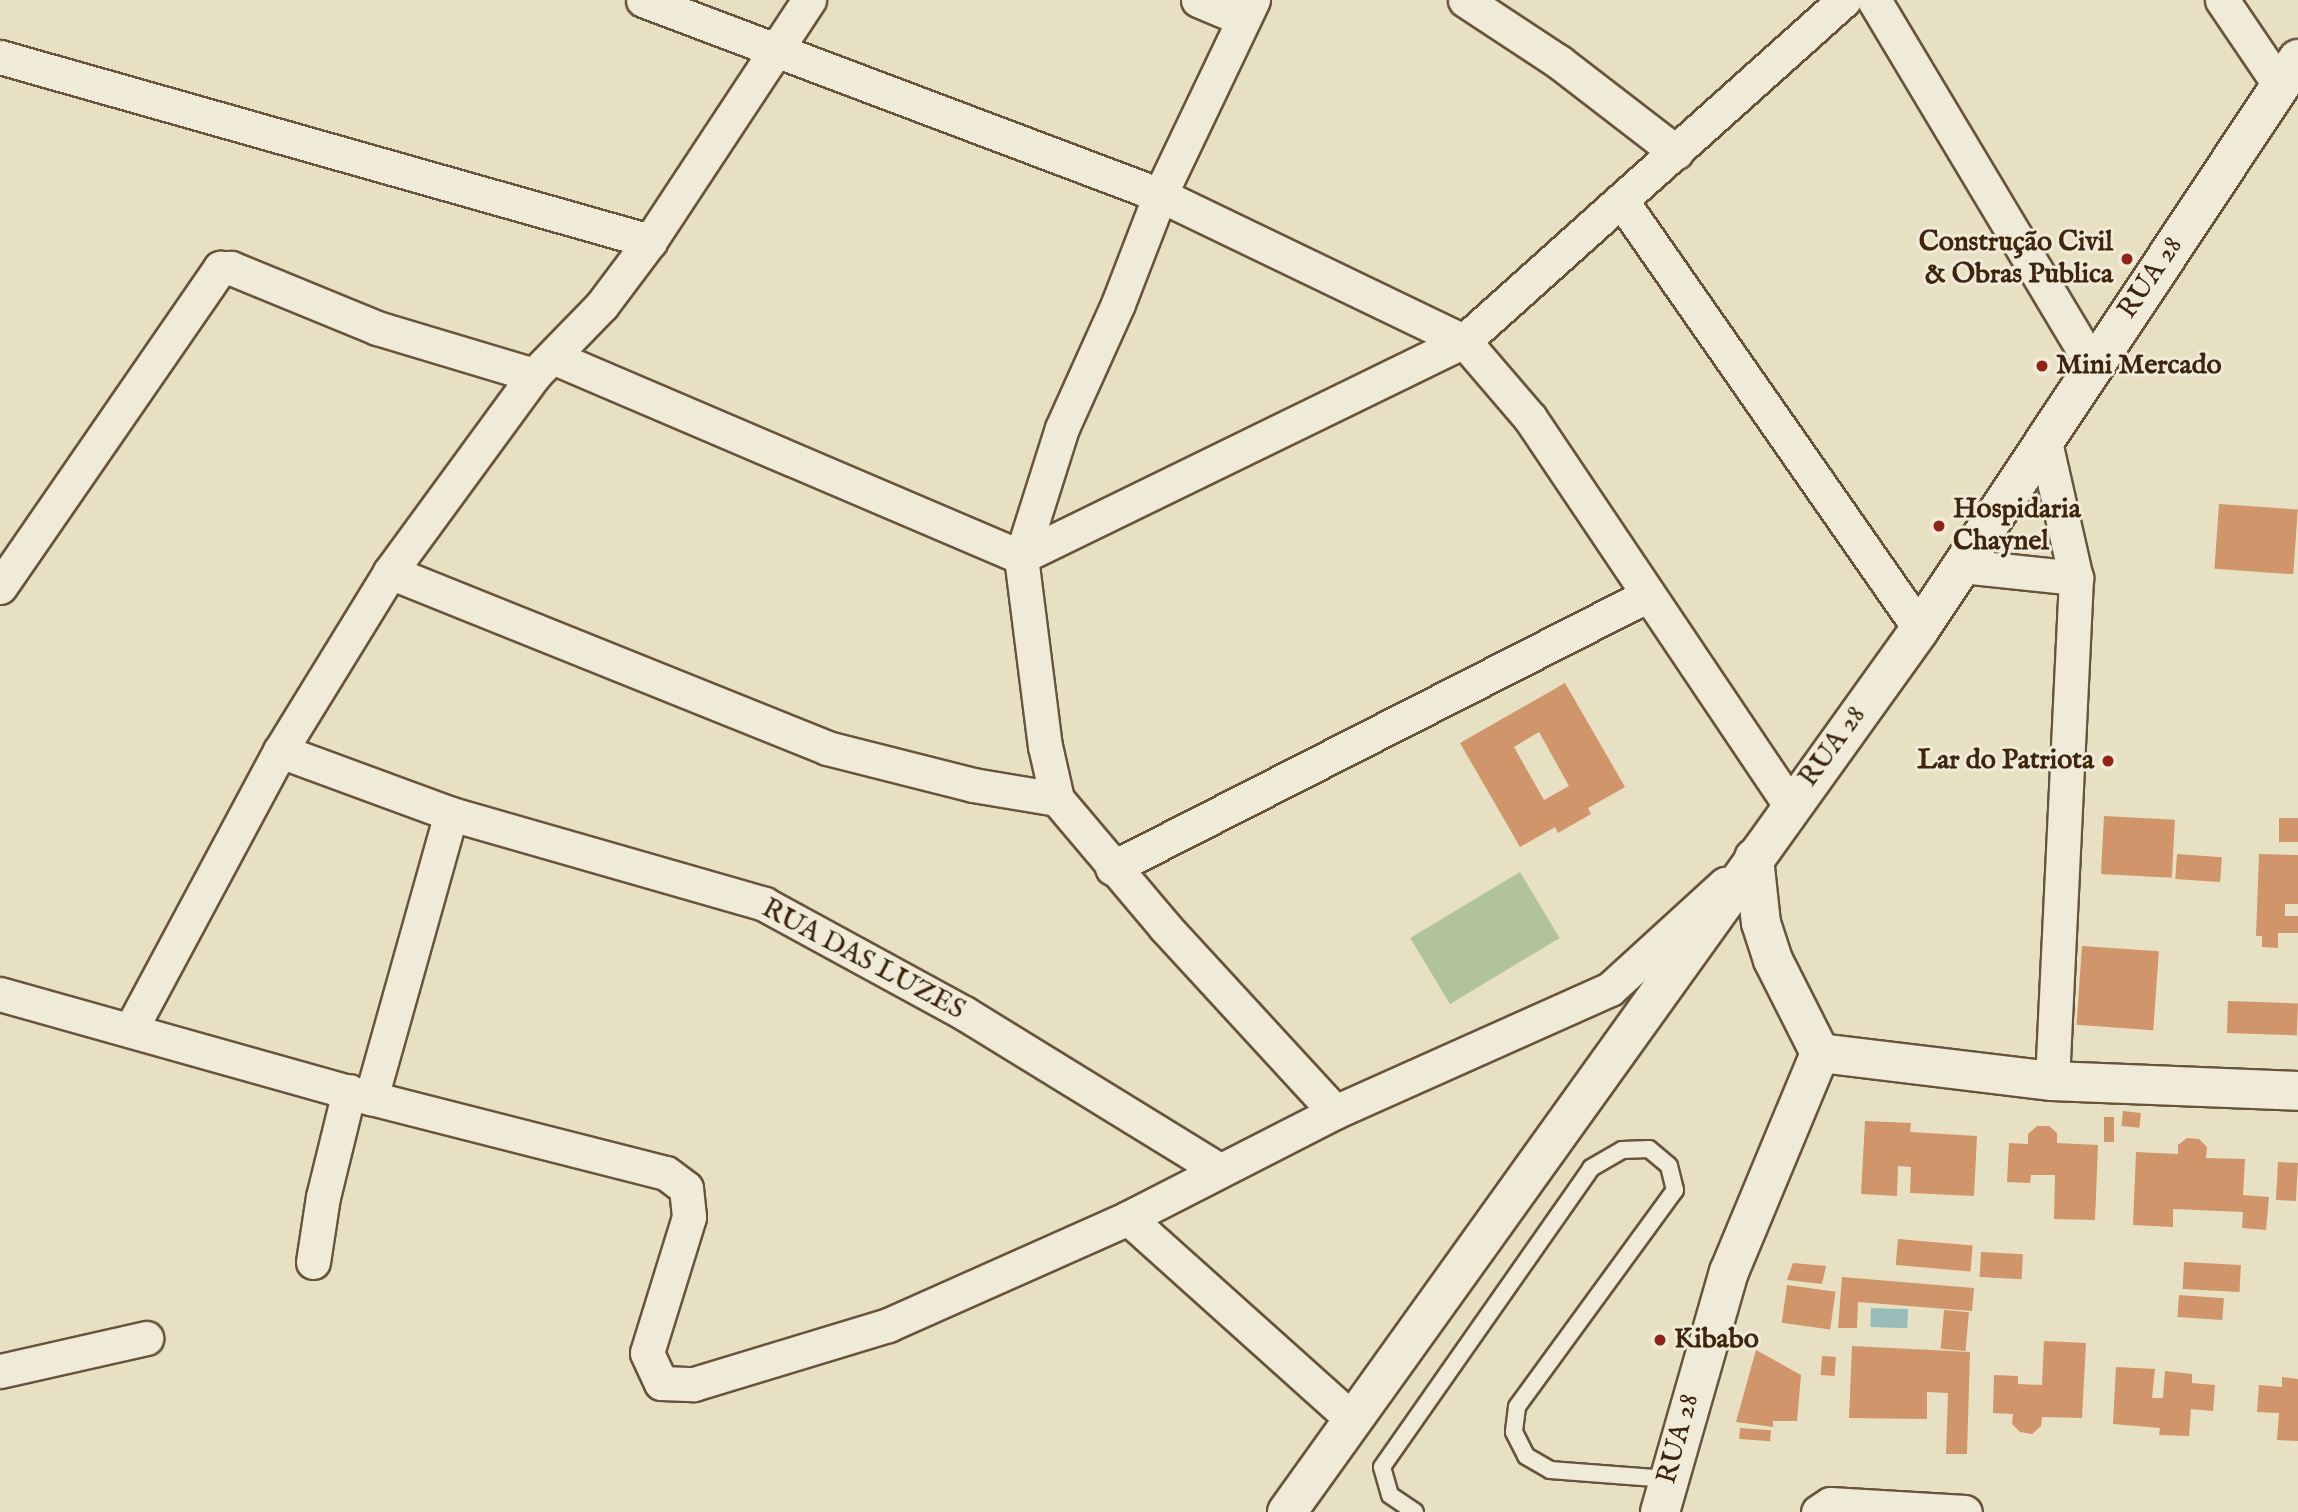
<!DOCTYPE html>
<meta charset="utf-8">
<style>
body{margin:0}
#map{position:relative;width:2298px;height:1512px;overflow:hidden;background:#e8e0c3;font-family:"IM FELL English",serif}
div>[style]{position:absolute}
[style*='--x']{left:calc(var(--x)*1px);top:calc(var(--y)*1px);width:calc(var(--w)*1px);rotate:calc(var(--a)*1deg)}
.green>*{inset:0;background:#b0c399;transform-origin:0 0}
.water>*{inset:0;background:#98bcb9;transform-origin:0 0}
.building>*{inset:0;background:#d0956b;transform-origin:0 0}
.roads{filter:drop-shadow(2px 0 #68543b) drop-shadow(-2px 0 #68543b) drop-shadow(0 2px #68543b) drop-shadow(0 -2px #68543b)}
.service>*{height:16px;margin:-8px;padding:0 8px;transform-origin:8px;border-radius:8px;background:#f0ebd8}
.minor>*{height:33px;margin:-16.5px;padding:0 16.5px;transform-origin:16.5px;border-radius:16.5px;background:#f0ebd8}
.tertiary>*{height:38px;margin:-19px;padding:0 19px;transform-origin:19px;border-radius:19px;background:#f0ebd8}
.dots>*{width:19px;height:19px;translate:-50% -50%;box-sizing:border-box;border:4px solid #f0ebd8;border-radius:50%}
span{translate:-50% -50%;white-space:nowrap;text-align:center;line-height:1.15;-webkit-text-stroke:6px #f0ebd8;paint-order:stroke}
.poi-label{font-size:28px;color:#3d250e;font-weight:700}
.right{translate:-100% -50%;text-align:right}
.left{translate:0 -50%;text-align:left}
.street-label{font-size:28px;color:#3d250e}
</style>
<div id="map">
<div class="green">
<i style="left:1520px;top:872px;width:77px;height:128px;rotate:59deg"></i>
</div>
<div class="water">
<i style="left:1871px;top:1308px;width:37px;height:19px;rotate:2deg"></i>
</div>
<div class="building">
<i style="left:2219px;top:504px;width:79px;height:65px;rotate:4deg"></i>
<i style="clip-path:polygon(evenodd,1565px 683px,1625px 787px,1588px 808px,1591px 814px,1558px 833px,1555px 827px,1520px 847px,1460px 743px,1565px 683px,1539px 732px,1569px 786px,1544px 800px,1514px 747px,1539px 732px)"></i>
<i style="left:2104px;top:816px;width:71px;height:58px;rotate:3deg"></i>
<i style="left:2279px;top:818px;width:19px;height:24px"></i>
<i style="left:2177px;top:854px;width:45px;height:25px;rotate:4deg"></i>
<i style="clip-path:polygon(2259px 854px,2298px 855px,2298px 904px,2285px 904px,2285px 916px,2298px 916px,2298px 933px,2278px 933px,2278px 948px,2262px 947px,2262px 936px,2256px 936px)"></i>
<i style="left:2082px;top:946px;width:77px;height:79px;rotate:4deg"></i>
<i style="left:2228px;top:1001px;width:70px;height:32px;rotate:2deg"></i>
<i style="left:2123px;top:1111px;width:18px;height:15px;rotate:6deg"></i>
<i style="left:2104px;top:1117px;width:10px;height:25px"></i>
<i style="clip-path:polygon(1865px 1121px,1911px 1123px,1910px 1132px,1977px 1136px,1974px 1196px,1910px 1193px,1911px 1167px,1898px 1166px,1897px 1196px,1861px 1194px)"></i>
<i style="clip-path:polygon(2037px 1126px,2049px 1126px,2057px 1133px,2057px 1143px,2098px 1145px,2095px 1220px,2054px 1219px,2055px 1175px,2031px 1175px,2030px 1183px,2007px 1182px,2009px 1143px,2028px 1144px,2028px 1134px)"></i>
<i style="clip-path:polygon(2187px 1138px,2199px 1139px,2207px 1147px,2206px 1158px,2245px 1159px,2243px 1195px,2269px 1197px,2266px 1230px,2242px 1228px,2243px 1212px,2173px 1209px,2173px 1227px,2133px 1225px,2136px 1152px,2178px 1154px,2178px 1145px)"></i>
<i style="left:2278px;top:1162px;width:20px;height:38px;rotate:3deg"></i>
<i style="left:1898px;top:1239px;width:75px;height:26px;rotate:5deg"></i>
<i style="left:1981px;top:1252px;width:42px;height:25px;rotate:3deg"></i>
<i style="left:2184px;top:1262px;width:57px;height:27px;rotate:3deg"></i>
<i style="clip-path:polygon(1793px 1263px,1826px 1266px,1822px 1284px,1787px 1280px)"></i>
<i style="clip-path:polygon(1842px 1277px,1974px 1288px,1972px 1311px,1858px 1302px,1857px 1328px,1838px 1328px)"></i>
<i style="left:1787px;top:1285px;width:49px;height:38px;rotate:8deg"></i>
<i style="left:2179px;top:1295px;width:45px;height:22px;rotate:4deg"></i>
<i style="left:1944px;top:1310px;width:25px;height:39px;rotate:5deg"></i>
<i style="clip-path:polygon(2044px 1341px,2086px 1343px,2082px 1418px,2042px 1417px,2041px 1426px,2032px 1434px,2020px 1432px,2012px 1424px,2013px 1414px,1993px 1413px,1994px 1375px,2018px 1376px,2018px 1384px,2042px 1385px)"></i>
<i style="clip-path:polygon(1852px 1346px,1970px 1352px,1967px 1454px,1946px 1454px,1948px 1393px,1927px 1392px,1927px 1419px,1849px 1418px)"></i>
<i style="clip-path:polygon(1756px 1350px,1801px 1375px,1797px 1421px,1773px 1421px,1773px 1427px,1736px 1422px)"></i>
<i style="left:1822px;top:1356px;width:14px;height:19px;rotate:4deg"></i>
<i style="clip-path:polygon(2116px 1367px,2155px 1369px,2152px 1398px,2163px 1398px,2165px 1371px,2192px 1374px,2192px 1383px,2215px 1385px,2213px 1411px,2191px 1409px,2189px 1436px,2159px 1435px,2160px 1428px,2113px 1424px)"></i>
<i style="clip-path:polygon(2282px 1377px,2298px 1379px,2298px 1441px,2277px 1440px,2279px 1413px,2257px 1412px,2259px 1385px,2282px 1387px)"></i>
<i style="left:1740px;top:1428px;width:31px;height:11px;rotate:4deg"></i>
</div>
<div class="roads">
<div class="service">
<i style="--x:1415;--y:1512;--w:30;--a:-146"></i>
<i style="--x:1390;--y:1495;--w:29;--a:-106"></i>
<i style="--x:1382;--y:1467;--w:365;--a:-55"></i>
<i style="--x:1591;--y:1168;--w:36;--a:-30"></i>
<i style="--x:1622;--y:1150;--w:27;--a:-2"></i>
<i style="--x:1649;--y:1149;--w:26;--a:40"></i>
<i style="--x:1669;--y:1166;--w:25;--a:76"></i>
<i style="--x:1675;--y:1190;--w:268;--a:126.1"></i>
<i style="--x:1517;--y:1407;--w:25;--a:97"></i>
<i style="--x:1514;--y:1432;--w:27;--a:63"></i>
<i style="--x:1526;--y:1456;--w:28;--a:30"></i>
<i style="--x:1550;--y:1470;--w:118;--a:4.4"></i>
</div>
<div class="minor">
<i style="--x:643;--y:0;--w:553;--a:20.67"></i>
<i style="--x:1160;--y:195;--w:337;--a:25.7"></i>
<i style="--x:1464;--y:341;--w:101;--a:49.4"></i>
<i style="--x:1530;--y:418;--w:466;--a:56.1"></i>
<i style="--x:1198;--y:0;--w:49;--a:22.9"></i>
<i style="--x:1253;--y:0;--w:216;--a:115.5"></i>
<i style="--x:1160;--y:195;--w:117;--a:111.1"></i>
<i style="--x:1118;--y:304;--w:136;--a:114.3"></i>
<i style="--x:1062;--y:428;--w:135;--a:107.6"></i>
<i style="--x:1021;--y:557;--w:191;--a:82.8"></i>
<i style="--x:1045;--y:746;--w:54;--a:77.2"></i>
<i style="--x:1057;--y:799;--w:167;--a:49.8"></i>
<i style="--x:1165;--y:927;--w:251;--a:47.4"></i>
<i style="--x:1465;--y:0;--w:113;--a:33.4"></i>
<i style="--x:1559;--y:62;--w:148;--a:37.6"></i>
<i style="--x:1874;--y:0;--w:424;--a:59.1"></i>
<i style="--x:2222;--y:0;--w:105;--a:55.9"></i>
<i style="--x:0;--y:57;--w:676;--a:15.81"></i>
<i style="--x:1621;--y:200;--w:523;--a:55.12"></i>
<i style="--x:555;--y:358;--w:507;--a:23.12"></i>
<i style="--x:1021;--y:557;--w:493;--a:-26"></i>
<i style="--x:1464;--y:341;--w:511;--a:-41.9"></i>
<i style="--x:2045;--y:442;--w:139;--a:77.2"></i>
<i style="--x:2076;--y:578;--w:504;--a:92.73"></i>
<i style="--x:1962;--y:566;--w:115;--a:6"></i>
<i style="--x:390;--y:572;--w:471;--a:21.9"></i>
<i style="--x:827;--y:748;--w:151;--a:14.2"></i>
<i style="--x:973;--y:785;--w:85;--a:9.5"></i>
<i style="--x:0;--y:587;--w:388;--a:-55.4"></i>
<i style="--x:220;--y:268;--w:11;--a:0"></i>
<i style="--x:231;--y:268;--w:158;--a:22.3"></i>
<i style="--x:377;--y:328;--w:164;--a:16.7"></i>
<i style="--x:280;--y:751;--w:182;--a:20.2"></i>
<i style="--x:451;--y:814;--w:326;--a:16"></i>
<i style="--x:764;--y:904;--w:228;--a:28.6"></i>
<i style="--x:964;--y:1013;--w:298;--a:31.6"></i>
<i style="--x:1112;--y:868;--w:602;--a:-26.99"></i>
<i style="--x:0;--y:994;--w:385;--a:15.7"></i>
<i style="--x:371;--y:1098;--w:304;--a:14.3"></i>
<i style="--x:666;--y:1173;--w:25;--a:37"></i>
<i style="--x:686;--y:1188;--w:29;--a:84"></i>
<i style="--x:689;--y:1217;--w:142;--a:107.2"></i>
<i style="--x:647;--y:1353;--w:33;--a:65"></i>
<i style="--x:661;--y:1383;--w:33;--a:2"></i>
<i style="--x:694;--y:1384;--w:203;--a:-16.9"></i>
<i style="--x:888;--y:1325;--w:263;--a:-24"></i>
<i style="--x:1128;--y:1218;--w:233;--a:-27.1"></i>
<i style="--x:1335;--y:1112;--w:301;--a:-24.1"></i>
<i style="--x:1610;--y:989;--w:156;--a:-42.4"></i>
<i style="--x:132;--y:1027;--w:313;--a:-61.8"></i>
<i style="--x:280;--y:751;--w:210;--a:-58.4"></i>
<i style="--x:390;--y:572;--w:244;--a:-53.8"></i>
<i style="--x:534;--y:375;--w:98;--a:-45.8"></i>
<i style="--x:602;--y:305;--w:80;--a:-53.1"></i>
<i style="--x:650;--y:241;--w:289;--a:-56.6"></i>
<i style="--x:371;--y:1098;--w:295;--a:-74.3"></i>
<i style="--x:1128;--y:1218;--w:300;--a:41.9"></i>
<i style="--x:313;--y:1262;--w:66;--a:-81.3"></i>
<i style="--x:323;--y:1197;--w:109;--a:-76.2"></i>
<i style="--x:0;--y:1371;--w:150;--a:-12.7"></i>
<i style="--x:1818;--y:1512;--w:14;--a:-34"></i>
<i style="--x:1830;--y:1504;--w:135;--a:3.4"></i>
</div>
<div class="tertiary">
<i style="--x:1754;--y:858;--w:65;--a:83.9"></i>
<i style="--x:1761;--y:923;--w:39;--a:72"></i>
<i style="--x:1773;--y:960;--w:104;--a:63.2"></i>
<i style="--x:1820;--y:1053;--w:234;--a:6.9"></i>
<i style="--x:2052;--y:1081;--w:246;--a:2.3"></i>
<i style="--x:1287;--y:1512;--w:1086;--a:-54.36"></i>
<i style="--x:1920;--y:629;--w:684;--a:-56.45"></i>
<i style="--x:1660;--y:1512;--w:250;--a:-74"></i>
<i style="--x:1729;--y:1272;--w:237;--a:-67.4"></i>
</div>
</div>
<div class="dots">
<i style="left:2127px;top:259px;background:#8f2418"></i>
<i style="left:2042px;top:366px;background:#8f2418"></i>
<i style="left:1939px;top:526px;background:#8f2418"></i>
<i style="left:2108px;top:761px;background:#8f2418"></i>
<i style="left:1660px;top:1340px;background:#8f2418"></i>
</div>
<div class="poi-label">
<span class="right" style="left:2113px;top:259px">Construção Civil<br>&amp; Obras Publica</span>
<span class="left" style="left:2056px;top:366px">Mini Mercado</span>
<span class="left" style="left:1953px;top:526px">Hospidaria<br>Chaynel</span>
<span class="right" style="left:2094px;top:761px">Lar do Patriota</span>
<span class="left" style="left:1674px;top:1340px">Kibabo</span>
</div>
<div class="street-label">
<span style="left:2151px;top:278px;rotate:-56deg">RUA 28</span>
<span style="left:1833px;top:747px;rotate:-54deg">RUA 28</span>
<span style="left:863px;top:960px;rotate:28deg">RUA DAS LUZES</span>
<span style="left:1679px;top:1439px;rotate:-75deg">RUA 28</span>
</div>
</div>
